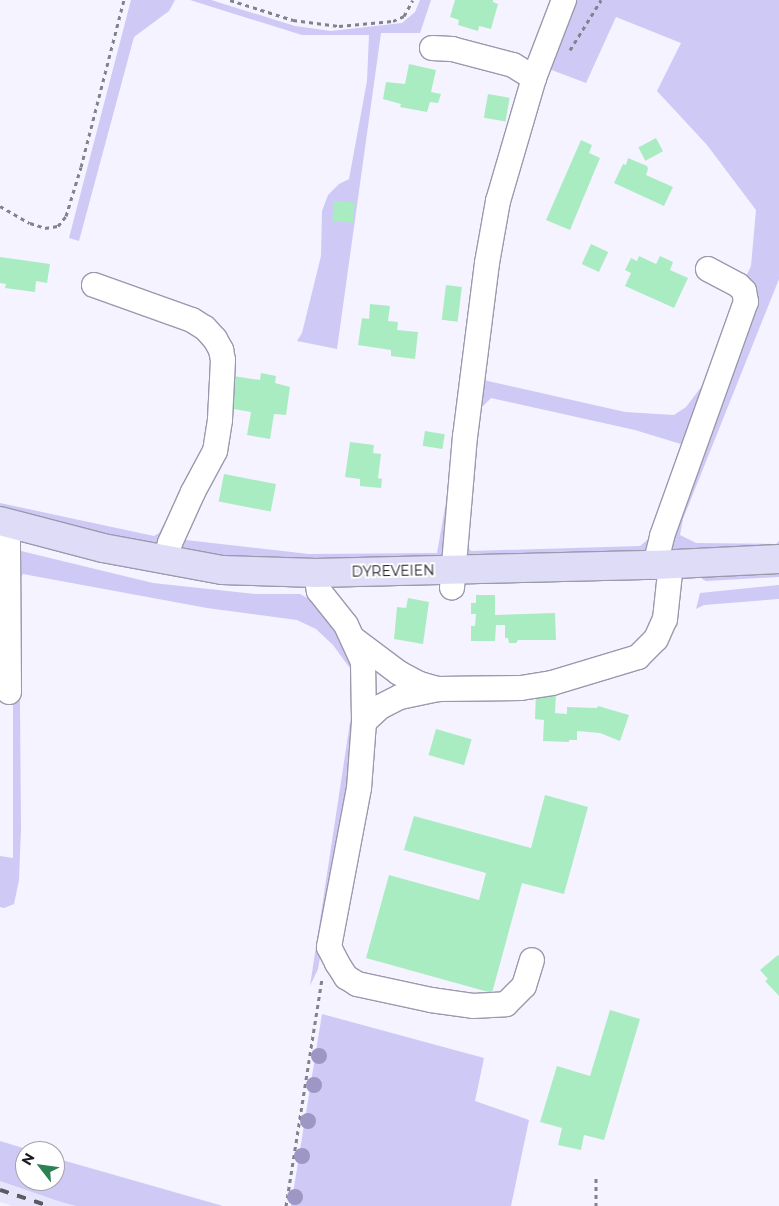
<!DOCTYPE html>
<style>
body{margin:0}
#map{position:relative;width:779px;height:1206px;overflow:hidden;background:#f4f3ff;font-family:Montserrat,sans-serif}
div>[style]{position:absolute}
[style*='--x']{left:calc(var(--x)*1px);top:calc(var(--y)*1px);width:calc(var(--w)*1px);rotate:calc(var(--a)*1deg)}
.built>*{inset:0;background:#e7e5fb}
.green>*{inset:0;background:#cec9f5}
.building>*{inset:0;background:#aaecc2;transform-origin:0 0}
.path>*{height:3px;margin-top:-1.5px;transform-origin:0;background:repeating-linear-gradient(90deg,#83828c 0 4px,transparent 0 8px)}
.roads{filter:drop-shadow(1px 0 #9b99ac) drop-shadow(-1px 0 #9b99ac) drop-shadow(0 1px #9b99ac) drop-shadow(0 -1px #9b99ac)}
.minor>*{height:24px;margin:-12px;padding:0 12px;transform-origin:12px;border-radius:12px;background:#fff}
.major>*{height:28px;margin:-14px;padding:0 14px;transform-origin:14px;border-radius:14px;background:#dfdcf8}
.rail>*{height:4px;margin-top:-2px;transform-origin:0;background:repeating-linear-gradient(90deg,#5a5a63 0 9px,transparent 0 18px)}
.trees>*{width:16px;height:16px;margin:-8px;border-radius:50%;background:#9e96c4}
span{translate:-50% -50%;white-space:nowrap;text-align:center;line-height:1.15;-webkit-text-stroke:4px #fff;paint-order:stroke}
.street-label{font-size:14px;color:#191920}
.north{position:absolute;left:15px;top:1141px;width:50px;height:50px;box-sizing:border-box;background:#fff;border:1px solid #a3a3a6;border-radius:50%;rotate:300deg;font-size:14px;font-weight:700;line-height:20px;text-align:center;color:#191920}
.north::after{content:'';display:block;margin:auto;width:18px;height:22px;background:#2c8153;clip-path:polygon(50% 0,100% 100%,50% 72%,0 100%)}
</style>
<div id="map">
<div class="built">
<i style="clip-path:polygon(0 1181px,61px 1202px,76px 1206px,12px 1206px,0 1202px)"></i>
</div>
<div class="green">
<i style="clip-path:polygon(131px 0,175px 0,169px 11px,134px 37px,79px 241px,69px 238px)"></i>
<i style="clip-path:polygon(190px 0,211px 0,295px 26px,331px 31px,402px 23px,415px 12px,420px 0,431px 0,420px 33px,381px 33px,337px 349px,297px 341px,302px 333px,321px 256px,322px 211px,328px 195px,339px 184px,349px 179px,367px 81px,369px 35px,302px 35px)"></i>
<i style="clip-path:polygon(569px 0,779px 0,779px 279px,683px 519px,680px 535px,696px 543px,776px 544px,779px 541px,779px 551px,665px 555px,743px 283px,751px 266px,756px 210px,707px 145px,657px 91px,681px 43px,616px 17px,586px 83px,549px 69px)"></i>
<i style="clip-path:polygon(evenodd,708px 378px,646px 554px,468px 556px,463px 554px,479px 379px,625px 412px,674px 415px,686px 407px,708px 378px,491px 398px,635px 430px,684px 445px,651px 537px,640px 546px,471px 551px,465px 545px,480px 409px,491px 398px)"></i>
<i style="clip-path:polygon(215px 408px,211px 437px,205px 456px,166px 538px,155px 548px,103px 538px,0 511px,0 503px,154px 536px,159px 533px,204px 450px)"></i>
<i style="clip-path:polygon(453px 462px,443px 556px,437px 562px,367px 562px,183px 555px,177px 539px,309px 554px,437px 553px)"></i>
<i style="clip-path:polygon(21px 551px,153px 583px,255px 594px,300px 594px,318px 604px,346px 641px,353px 655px,357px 674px,352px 785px,332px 910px,323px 940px,318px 969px,310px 986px,356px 683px,352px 671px,333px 645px,316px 629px,297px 620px,207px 608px,23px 574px,19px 581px,21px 828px,19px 880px,14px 904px,4px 908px,0 907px,0 856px,13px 858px,13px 563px,17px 552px)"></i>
<i style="clip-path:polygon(779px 569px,779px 577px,706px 581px,702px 579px,702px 576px)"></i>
<i style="clip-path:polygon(779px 585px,779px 599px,704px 605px,696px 609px,700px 593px)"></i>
<i style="clip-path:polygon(322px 1014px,484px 1058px,475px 1101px,529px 1120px,511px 1206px,291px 1206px)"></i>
<i style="clip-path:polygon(0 1141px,33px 1151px,25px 1151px,25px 1181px,55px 1181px,55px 1158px,223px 1206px,76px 1206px,61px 1202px,0 1181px)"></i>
</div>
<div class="building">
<i style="clip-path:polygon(455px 0,493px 0,493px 2px,498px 4px,491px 29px,479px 26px,478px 31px,458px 25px,459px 20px,450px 17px)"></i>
<i style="clip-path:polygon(409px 64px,436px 70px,431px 92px,441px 94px,438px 103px,430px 102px,427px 112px,400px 107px,401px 104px,383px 99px,386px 82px,405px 84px)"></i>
<i style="left:488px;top:94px;width:22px;height:24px;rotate:10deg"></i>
<i style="left:656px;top:138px;width:15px;height:20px;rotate:62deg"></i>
<i style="clip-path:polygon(581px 140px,592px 145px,589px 153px,600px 158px,570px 230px,546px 220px)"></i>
<i style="clip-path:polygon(628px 158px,647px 166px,648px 169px,646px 175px,673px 187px,664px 206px,614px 183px,623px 164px,626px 165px)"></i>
<i style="left:334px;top:201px;width:21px;height:20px;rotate:5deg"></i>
<i style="left:591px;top:244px;width:19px;height:22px;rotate:25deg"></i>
<i style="clip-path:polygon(639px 256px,656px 264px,660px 256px,673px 262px,670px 270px,688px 278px,674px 308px,625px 286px,631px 273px,625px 270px,631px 258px,637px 261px)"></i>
<i style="clip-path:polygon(0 257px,50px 264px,47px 283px,36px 281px,35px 292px,5px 288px,6px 284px,0 283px)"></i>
<i style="left:446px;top:285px;width:16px;height:35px;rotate:7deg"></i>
<i style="clip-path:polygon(370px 304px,390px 306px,388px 321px,398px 322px,397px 330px,418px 332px,415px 359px,391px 356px,391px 350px,358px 345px,362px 318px,369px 319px)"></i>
<i style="clip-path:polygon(261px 373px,276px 376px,275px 383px,290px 387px,286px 415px,274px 414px,270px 439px,247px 435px,251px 412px,228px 408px,233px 376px,260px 380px)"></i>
<i style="left:425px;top:431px;width:20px;height:15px;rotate:9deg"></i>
<i style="clip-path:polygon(350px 442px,374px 445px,373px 453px,381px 454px,378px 478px,382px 479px,381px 488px,360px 486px,360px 479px,345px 477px)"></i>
<i style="left:224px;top:474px;width:53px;height:28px;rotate:11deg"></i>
<i style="clip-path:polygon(476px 595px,495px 595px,495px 615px,555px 613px,556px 640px,518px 640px,516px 643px,509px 643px,508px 638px,505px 638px,505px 625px,496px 625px,495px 641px,471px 641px,471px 626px,475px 626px,476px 614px,471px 614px,471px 603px,476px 603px)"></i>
<i style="clip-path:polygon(408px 598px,429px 602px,423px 644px,394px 639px,397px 607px,406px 608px)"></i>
<i style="clip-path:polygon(536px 691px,556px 693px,555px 713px,567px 714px,567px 707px,597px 708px,598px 706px,629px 715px,620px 741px,600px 733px,577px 731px,577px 740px,569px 740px,569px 742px,543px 741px,544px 720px,535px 719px)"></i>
<i style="left:436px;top:729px;width:37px;height:27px;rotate:16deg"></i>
<i style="clip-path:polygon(545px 795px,588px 807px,564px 894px,522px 883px,492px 993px,366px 958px,389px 875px,479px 900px,486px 873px,404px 850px,414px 816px,531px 848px)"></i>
<i style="clip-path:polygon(778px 955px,779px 956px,779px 996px,765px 981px,768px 979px,760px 970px)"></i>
<i style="clip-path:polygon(610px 1010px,640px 1019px,604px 1140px,584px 1135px,581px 1150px,558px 1145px,562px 1128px,540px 1122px,557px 1066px,590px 1076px)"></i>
</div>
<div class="path">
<i style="--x:230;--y:0;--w:66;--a:17.6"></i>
<i style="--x:293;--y:20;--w:46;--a:7.4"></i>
<i style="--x:339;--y:26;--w:54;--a:-5.3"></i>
<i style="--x:393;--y:21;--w:12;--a:-24"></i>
<i style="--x:404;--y:16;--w:18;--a:-61"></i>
<i style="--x:570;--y:50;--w:59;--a:-58.2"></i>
<i style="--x:0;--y:206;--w:34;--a:30"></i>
<i style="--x:30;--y:223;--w:16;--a:18"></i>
<i style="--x:45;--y:228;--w:13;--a:-9"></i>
<i style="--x:58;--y:226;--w:13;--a:-51"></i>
<i style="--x:66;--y:216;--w:51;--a:-73"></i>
<i style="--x:81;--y:167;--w:172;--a:-75.6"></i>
<i style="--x:286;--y:1206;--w:230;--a:-81"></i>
<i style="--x:596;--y:1206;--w:29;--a:-90"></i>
</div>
<div class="roads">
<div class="minor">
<i style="--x:432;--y:48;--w:20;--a:3"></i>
<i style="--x:452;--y:49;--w:63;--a:14.7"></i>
<i style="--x:513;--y:65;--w:25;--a:32"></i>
<i style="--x:534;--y:78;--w:128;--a:106.3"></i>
<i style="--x:498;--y:201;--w:63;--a:100.1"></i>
<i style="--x:487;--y:263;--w:174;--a:97.2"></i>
<i style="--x:465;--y:436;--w:152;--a:94.9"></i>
<i style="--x:534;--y:78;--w:84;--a:-69"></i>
<i style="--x:94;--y:285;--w:104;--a:19.7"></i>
<i style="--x:192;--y:320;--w:15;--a:32"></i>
<i style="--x:205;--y:328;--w:15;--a:48"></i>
<i style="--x:215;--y:339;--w:13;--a:61"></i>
<i style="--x:221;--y:350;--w:10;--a:79"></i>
<i style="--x:223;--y:360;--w:60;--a:92.9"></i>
<i style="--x:220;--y:420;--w:31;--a:99"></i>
<i style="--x:215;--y:451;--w:47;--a:118.2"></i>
<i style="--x:193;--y:492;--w:56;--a:114.3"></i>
<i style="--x:170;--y:543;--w:19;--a:106"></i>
<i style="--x:655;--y:565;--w:30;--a:-76"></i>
<i style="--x:662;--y:536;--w:249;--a:-70.3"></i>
<i style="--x:746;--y:302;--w:11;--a:-100"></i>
<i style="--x:744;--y:291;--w:8;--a:-135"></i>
<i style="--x:738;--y:285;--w:34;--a:-152"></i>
<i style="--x:316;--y:573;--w:18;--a:81"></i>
<i style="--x:319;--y:591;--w:43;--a:51.5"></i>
<i style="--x:346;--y:625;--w:41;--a:65.3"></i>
<i style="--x:363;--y:662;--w:60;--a:89"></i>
<i style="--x:364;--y:722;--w:66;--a:94.3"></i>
<i style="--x:359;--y:788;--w:162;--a:100.7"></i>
<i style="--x:329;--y:947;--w:18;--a:63"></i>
<i style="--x:337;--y:963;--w:17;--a:57"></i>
<i style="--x:346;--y:977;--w:13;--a:32"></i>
<i style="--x:357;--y:984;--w:76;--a:12.2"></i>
<i style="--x:431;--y:1000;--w:42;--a:8.1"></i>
<i style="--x:473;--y:1006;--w:33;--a:-3"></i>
<i style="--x:506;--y:1004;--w:25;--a:-45"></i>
<i style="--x:524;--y:986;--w:27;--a:-73"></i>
<i style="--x:355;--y:640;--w:55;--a:36.9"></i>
<i style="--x:399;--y:673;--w:24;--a:28"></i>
<i style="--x:420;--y:684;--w:19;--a:16"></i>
<i style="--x:9;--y:692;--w:151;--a:-90.4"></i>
<i style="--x:8;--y:541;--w:17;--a:-80"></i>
<i style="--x:364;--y:722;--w:22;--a:-43"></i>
<i style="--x:380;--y:707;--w:22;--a:-27"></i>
<i style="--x:400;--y:697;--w:39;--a:-12"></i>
<i style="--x:438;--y:689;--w:83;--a:-0.7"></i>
<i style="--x:521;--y:688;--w:31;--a:-9"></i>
<i style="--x:552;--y:683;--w:90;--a:-16.8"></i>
<i style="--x:638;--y:657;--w:25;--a:-45"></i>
<i style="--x:656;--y:639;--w:22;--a:-66"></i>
<i style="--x:665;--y:619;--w:55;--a:-83.8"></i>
</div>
<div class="major">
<i style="--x:0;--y:521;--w:106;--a:14.7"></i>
<i style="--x:103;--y:548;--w:121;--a:10.5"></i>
<i style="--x:222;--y:570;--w:94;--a:1.8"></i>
<i style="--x:316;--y:573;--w:339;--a:-1.4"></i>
<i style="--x:655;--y:565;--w:124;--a:-2.8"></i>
</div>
</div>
<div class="rail">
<i style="--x:0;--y:1190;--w:52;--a:18.1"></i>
</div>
<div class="trees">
<i style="left:319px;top:1056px"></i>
<i style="left:314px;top:1085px"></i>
<i style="left:308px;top:1121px"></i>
<i style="left:302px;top:1156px"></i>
<i style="left:295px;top:1197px"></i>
</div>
<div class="street-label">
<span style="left:393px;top:571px;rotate:-1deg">DYREVEIEN</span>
</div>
<div class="north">N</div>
</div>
